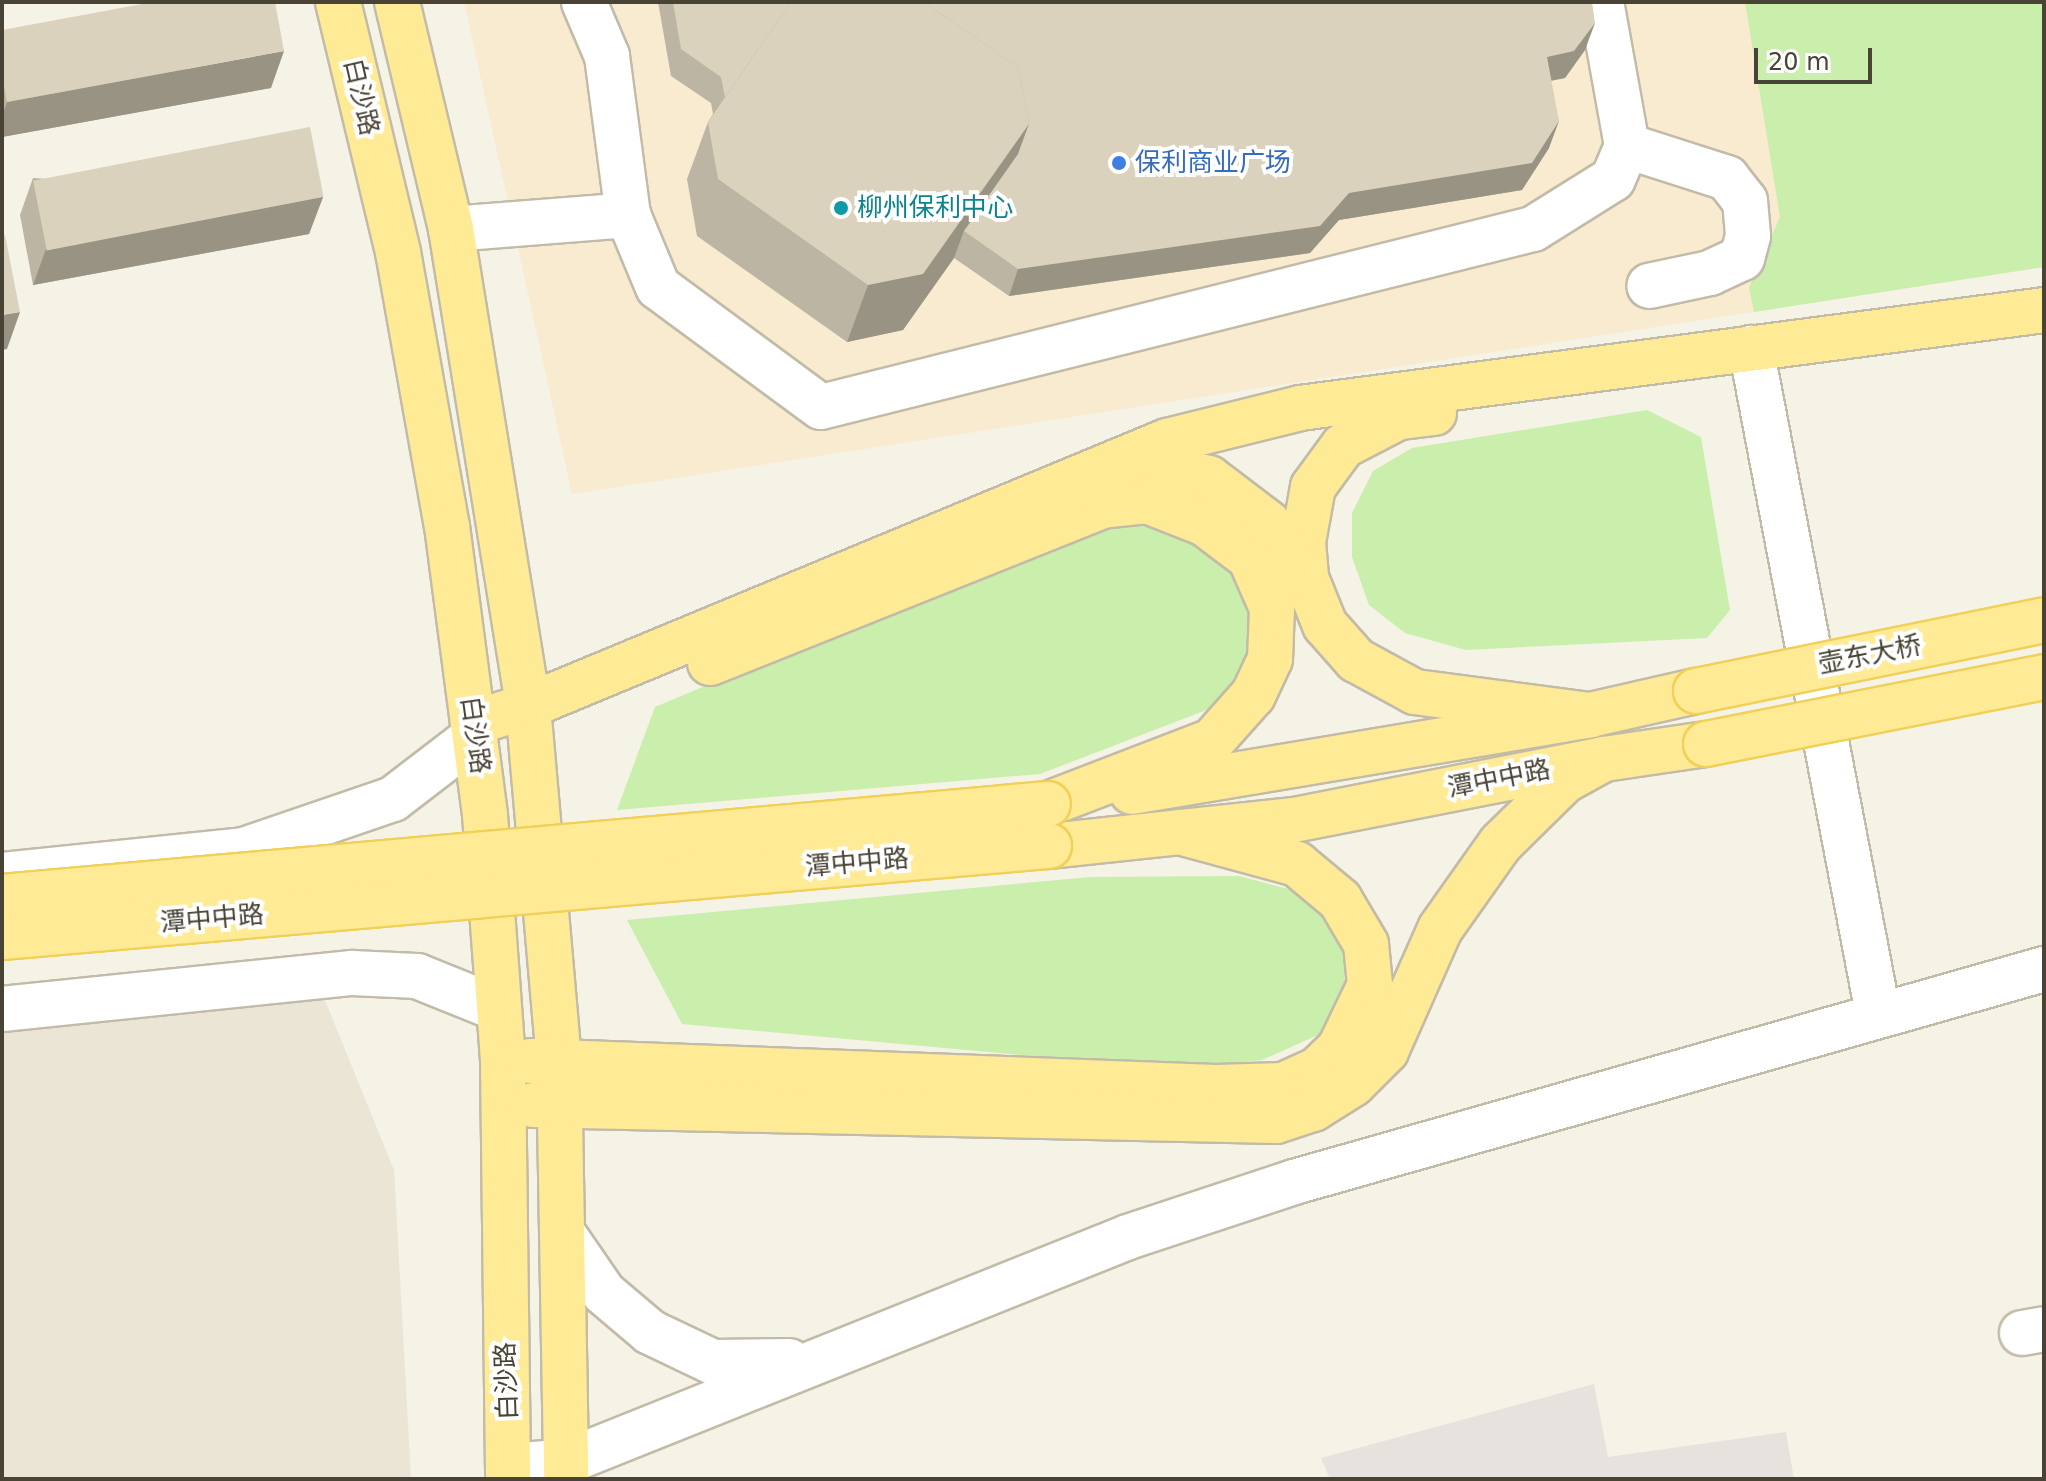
<!DOCTYPE html>
<meta charset="utf-8">
<style>
body{margin:0}
#map{position:relative;width:2046px;height:1481px;overflow:hidden;background:#f5f2e6;font-family:"DejaVu Sans","Noto Sans SC",sans-serif}
div>[style]{position:absolute}
[style*='--x']{left:calc(var(--x)*1px);top:calc(var(--y)*1px);width:calc(var(--w)*1px);rotate:calc(var(--a)*1deg)}
.residential>*{inset:0;background:#eae5d4}
.commercial>*{inset:0;background:#f9ebcf}
.green>*{inset:0;background:#caeeab}
.parking>*{inset:0;background:#e6e3df}
.roads{filter:drop-shadow(2px 0 #c2bba8) drop-shadow(-2px 0 #c2bba8) drop-shadow(0 2px #c2bba8) drop-shadow(0 -2px #c2bba8)}
.minor>*{height:44px;margin:-22px;padding:0 22px;transform-origin:22px;border-radius:22px;background:#fff}
.major>*{height:44px;margin:-22px;padding:0 22px;transform-origin:22px;border-radius:22px;background:#ffea95}
.bridges{filter:drop-shadow(2px 0 #f1d058) drop-shadow(-2px 0 #f1d058) drop-shadow(0 2px #f1d058) drop-shadow(0 -2px #f1d058)}
.major-bridge>*{height:44px;margin:-22px;padding:0 22px;transform-origin:22px;border-radius:22px;background:#ffea95}
.wall>*{inset:0;background:#bcb5a3}
.shaded-wall>*{inset:0;background:#999384}
.building>*{inset:0;background:#dbd2bd;transform-origin:0 0}
.dots>*{width:22px;height:22px;translate:-50% -50%;box-sizing:border-box;border:4px solid #fff;border-radius:50%}
span{translate:-50% -50%;white-space:nowrap;text-align:center;line-height:1.15;-webkit-text-stroke:8px #fff;paint-order:stroke}
.street-label{font-size:26px;color:#494335}
.shop-label{font-size:26px;color:#366cbe}
.left{translate:0 -50%;text-align:left}
.culture-label{font-size:26px;color:#0d838f}
.frame{position:absolute;inset:0;border:4px solid #494335;pointer-events:none}
.scale{position:absolute;left:1754px;top:48px;width:118px;height:36px;box-sizing:border-box;border:4px solid #494335;border-top:0;padding-left:10px;font-size:24px;line-height:28px;white-space:nowrap;color:#494335;-webkit-text-stroke:6px #fff;paint-order:stroke}
</style>
<div id="map">
<div class="residential">
<i style="clip-path:polygon(320px 988px,394px 1170px,411px 1479px,2px 1479px,2px 1029px)"></i>
</div>
<div class="commercial">
<i style="clip-path:polygon(464px 2px,2044px 2px,2044px 267px,572px 494px)"></i>
</div>
<div class="green">
<i style="clip-path:polygon(1745px 2px,2044px 2px,2044px 267px,1754px 312px,1749px 288px,1780px 217px)"></i>
<i style="clip-path:polygon(1647px 410px,1701px 437px,1730px 610px,1707px 638px,1466px 650px,1405px 633px,1369px 605px,1352px 557px,1352px 513px,1373px 471px,1412px 448px)"></i>
<i style="clip-path:polygon(1162px 518px,1218px 544px,1254px 601px,1251px 665px,1222px 704px,1040px 774px,617px 810px,655px 707px,1097px 520px)"></i>
<i style="clip-path:polygon(1239px 876px,1319px 897px,1344px 940px,1345px 990px,1320px 1034px,1262px 1060px,1186px 1070px,682px 1024px,627px 920px,1090px 877px)"></i>
</div>
<div class="parking">
<i style="clip-path:polygon(1594px 1384px,1608px 1457px,1786px 1432px,1794px 1479px,1330px 1479px,1321px 1458px)"></i>
</div>
<div class="roads">
<div class="minor">
<i style="--x:584;--y:2;--w:59;--a:66.9"></i>
<i style="--x:607;--y:56;--w:160;--a:82.5"></i>
<i style="--x:628;--y:215;--w:78;--a:67.4"></i>
<i style="--x:658;--y:287;--w:202;--a:36.4"></i>
<i style="--x:821;--y:407;--w:734;--a:-14.04"></i>
<i style="--x:1533;--y:229;--w:94;--a:-32"></i>
<i style="--x:1613;--y:179;--w:36;--a:-67"></i>
<i style="--x:1627;--y:146;--w:146;--a:-100.2"></i>
<i style="--x:1627;--y:146;--w:105;--a:17.7"></i>
<i style="--x:1727;--y:178;--w:29;--a:52"></i>
<i style="--x:1745;--y:201;--w:35;--a:85"></i>
<i style="--x:1748;--y:236;--w:23;--a:105"></i>
<i style="--x:1742;--y:258;--w:35;--a:155"></i>
<i style="--x:1710;--y:273;--w:62;--a:168"></i>
<i style="--x:451;--y:229;--w:178;--a:-4.5"></i>
<i style="--x:1751;--y:348;--w:677;--a:79.19"></i>
<i style="--x:2;--y:875;--w:243;--a:-5.9"></i>
<i style="--x:244;--y:850;--w:157;--a:-18.9"></i>
<i style="--x:393;--y:799;--w:103;--a:-37.5"></i>
<i style="--x:2;--y:1009;--w:352;--a:-5.9"></i>
<i style="--x:352;--y:973;--w:65;--a:2.6"></i>
<i style="--x:417;--y:976;--w:88;--a:21.9"></i>
<i style="--x:564;--y:1235;--w:70;--a:55.4"></i>
<i style="--x:604;--y:1293;--w:60;--a:40.3"></i>
<i style="--x:650;--y:1332;--w:70;--a:25.5"></i>
<i style="--x:713;--y:1362;--w:76;--a:-0.8"></i>
<i style="--x:2022;--y:1333;--w:22;--a:-10"></i>
<i style="--x:509;--y:1466;--w:59;--a:-4.8"></i>
<i style="--x:568;--y:1461;--w:603;--a:-21.8"></i>
<i style="--x:1128;--y:1237;--w:175;--a:-18.3"></i>
<i style="--x:1294;--y:1182;--w:780;--a:-15.85"></i>
</div>
<div class="major">
<i style="--x:338;--y:2;--w:257;--a:76.5"></i>
<i style="--x:398;--y:252;--w:278;--a:79.9"></i>
<i style="--x:447;--y:526;--w:291;--a:82.5"></i>
<i style="--x:485;--y:815;--w:248;--a:85.8"></i>
<i style="--x:503;--y:1062;--w:417;--a:89.3"></i>
<i style="--x:397;--y:2;--w:233;--a:76.6"></i>
<i style="--x:451;--y:229;--w:483;--a:80.8"></i>
<i style="--x:528;--y:706;--w:356;--a:85"></i>
<i style="--x:559;--y:1061;--w:418;--a:89"></i>
<i style="--x:1434;--y:413;--w:35;--a:173"></i>
<i style="--x:1399;--y:417;--w:63;--a:152.6"></i>
<i style="--x:1343;--y:446;--w:51;--a:126.2"></i>
<i style="--x:1313;--y:487;--w:56;--a:100.3"></i>
<i style="--x:1303;--y:542;--w:36;--a:85"></i>
<i style="--x:1306;--y:578;--w:51;--a:68"></i>
<i style="--x:1325;--y:625;--w:47;--a:48.5"></i>
<i style="--x:1356;--y:660;--w:67;--a:28.5"></i>
<i style="--x:1415;--y:692;--w:177;--a:7.5"></i>
<i style="--x:1118;--y:467;--w:36;--a:-2"></i>
<i style="--x:1154;--y:466;--w:56;--a:12.3"></i>
<i style="--x:1209;--y:478;--w:74;--a:37.3"></i>
<i style="--x:1268;--y:523;--w:67;--a:55.4"></i>
<i style="--x:710;--y:663;--w:422;--a:-21.8"></i>
<i style="--x:1102;--y:506;--w:45;--a:-6.3"></i>
<i style="--x:1147;--y:501;--w:62;--a:21.6"></i>
<i style="--x:1205;--y:524;--w:56;--a:37.1"></i>
<i style="--x:1250;--y:558;--w:55;--a:66.3"></i>
<i style="--x:1272;--y:608;--w:51;--a:92.2"></i>
<i style="--x:1270;--y:659;--w:40;--a:115"></i>
<i style="--x:1253;--y:695;--w:62;--a:131.7"></i>
<i style="--x:1212;--y:741;--w:176;--a:159"></i>
<i style="--x:473;--y:723;--w:58;--a:-17.2"></i>
<i style="--x:528;--y:706;--w:692;--a:-22.52"></i>
<i style="--x:1167;--y:441;--w:137;--a:-13.9"></i>
<i style="--x:1300;--y:408;--w:750;--a:-7.5"></i>
<i style="--x:1132;--y:792;--w:464;--a:-9.5"></i>
<i style="--x:1590;--y:715;--w:109;--a:-12.8"></i>
<i style="--x:1049;--y:846;--w:246;--a:-6.1"></i>
<i style="--x:1294;--y:820;--w:316;--a:-11.1"></i>
<i style="--x:1604;--y:759;--w:103;--a:-8.4"></i>
<i style="--x:531;--y:1061;--w:685;--a:2.17"></i>
<i style="--x:1216;--y:1087;--w:67;--a:-1.7"></i>
<i style="--x:1283;--y:1085;--w:37;--a:-24"></i>
<i style="--x:1317;--y:1070;--w:30;--a:-44"></i>
<i style="--x:1339;--y:1049;--w:71;--a:-64.2"></i>
<i style="--x:1370;--y:985;--w:41;--a:-95.6"></i>
<i style="--x:1366;--y:944;--w:51;--a:-120.6"></i>
<i style="--x:1340;--y:900;--w:56;--a:-140.1"></i>
<i style="--x:1297;--y:864;--w:122;--a:-164.8"></i>
<i style="--x:533;--y:1105;--w:743;--a:1.23"></i>
<i style="--x:1276;--y:1121;--w:39;--a:-18"></i>
<i style="--x:1313;--y:1109;--w:47;--a:-32"></i>
<i style="--x:1353;--y:1084;--w:47;--a:-45"></i>
<i style="--x:1386;--y:1051;--w:133;--a:-66.1"></i>
<i style="--x:1440;--y:929;--w:105;--a:-54.7"></i>
<i style="--x:1501;--y:843;--w:88;--a:-44.5"></i>
<i style="--x:1564;--y:781;--w:46;--a:-28.8"></i>
</div>
</div>
<div class="bridges">
<div class="major-bridge">
<i style="--x:1696;--y:691;--w:355;--a:-11.5"></i>
<i style="--x:1706;--y:744;--w:345;--a:-11.2"></i>
<i style="--x:2;--y:897;--w:1050;--a:-5.08"></i>
<i style="--x:2;--y:937;--w:1051;--a:-4.97"></i>
</div>
</div>
<div class="wall">
<i style="clip-path:polygon(658px 2px,1592px 2px,1585px 50px,1565px 78px,1551px 81px,1549px 148px,1522px 190px,1339px 220px,1310px 253px,1009px 296px,954px 258px,903px 330px,847px 342px,697px 236px,687px 179px,708px 122px,713px 114px,711px 103px,671px 76px)"></i>
<i style="clip-path:polygon(2px 30px,271px 88px,2px 137px)"></i>
<i style="clip-path:polygon(33px 178px,323px 197px,309px 234px,33px 285px,20px 215px)"></i>
</div>
<div class="shaded-wall">
<i style="clip-path:polygon(1595px 23px,1585px 50px,1565px 78px,1537px 83px,1547px 57px)"></i>
<i style="clip-path:polygon(284px 51px,271px 88px,2px 137px,2px 116px,7px 102px)"></i>
<i style="clip-path:polygon(1559px 121px,1549px 148px,1522px 190px,1339px 220px,1310px 253px,1009px 296px,1018px 269px,1349px 193px)"></i>
<i style="clip-path:polygon(1029px 124px,1009px 181px,964px 231px,954px 258px,903px 330px,847px 342px,868px 285px)"></i>
<i style="clip-path:polygon(323px 197px,309px 234px,33px 285px,46px 249px)"></i>
<i style="clip-path:polygon(20px 312px,7px 349px,2px 350px,2px 315px)"></i>
</div>
<div class="building">
<i style="clip-path:polygon(153px 2px,275px 2px,284px 51px,7px 102px,2px 75px,2px 30px)"></i>
<i style="clip-path:polygon(673px 2px,791px 2px,725px 97px,721px 77px,681px 49px)"></i>
<i style="clip-path:polygon(791px 2px,924px 2px,1018px 67px,1029px 124px,923px 274px,868px 285px,718px 179px,708px 122px)"></i>
<i style="clip-path:polygon(924px 2px,1592px 2px,1595px 23px,1574px 51px,1547px 57px,1559px 121px,1532px 163px,1349px 193px,1320px 226px,1018px 269px,964px 231px,1018px 154px,1029px 124px,1018px 67px)"></i>
<i style="left:310px;top:127px;width:71px;height:282px;rotate:79deg"></i>
<i style="clip-path:polygon(5px 235px,20px 312px,2px 315px,2px 236px)"></i>
</div>
<div class="dots">
<i style="left:1119px;top:163px;background:#3f7fe0"></i>
<i style="left:841px;top:208px;background:#0f9aa8"></i>
</div>
<div class="street-label">
<span style="left:361px;top:97px;rotate:77deg">白沙路</span>
<span style="left:1870px;top:655px;rotate:-11deg">壶东大桥</span>
<span style="left:475px;top:735px;rotate:82deg">白沙路</span>
<span style="left:1499px;top:779px;rotate:-11deg">潭中中路</span>
<span style="left:857px;top:863px;rotate:-5deg">潭中中路</span>
<span style="left:212px;top:919px;rotate:-5deg">潭中中路</span>
<span style="left:507px;top:1381px;rotate:-92deg">白沙路</span>
</div>
<div class="shop-label">
<span class="left" style="left:1135px;top:163px">保利商业广场</span>
</div>
<div class="culture-label">
<span class="left" style="left:857px;top:208px">柳州保利中心</span>
</div>
<div class="frame"></div>
<div class="scale">20 m</div>
</div>
